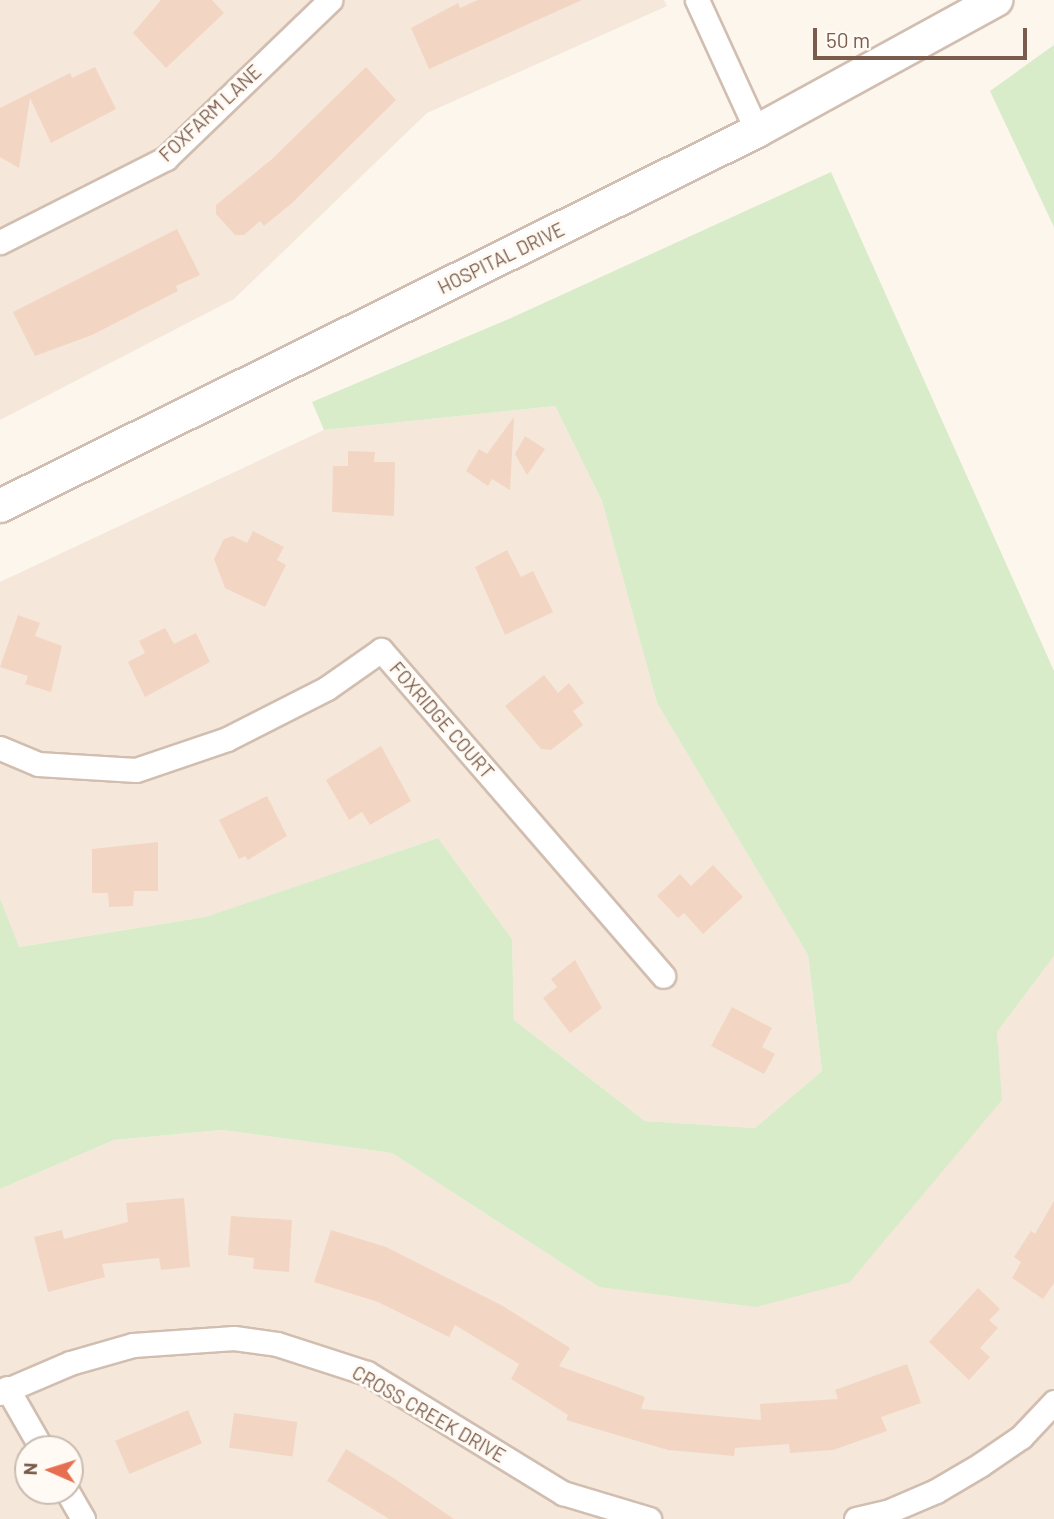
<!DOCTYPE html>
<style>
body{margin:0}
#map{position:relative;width:1054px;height:1519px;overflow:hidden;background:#fdf6ec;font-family:Barlow,sans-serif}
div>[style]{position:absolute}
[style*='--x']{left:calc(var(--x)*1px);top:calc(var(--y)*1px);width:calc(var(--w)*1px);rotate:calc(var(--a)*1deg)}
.residential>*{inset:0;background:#f5e8da}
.green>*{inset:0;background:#d8ecc9}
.building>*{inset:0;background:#f3d5c3;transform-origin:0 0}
.roads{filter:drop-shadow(2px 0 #d1beb0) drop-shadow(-2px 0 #d1beb0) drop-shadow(0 2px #d1beb0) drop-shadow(0 -2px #d1beb0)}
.street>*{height:23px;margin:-11.5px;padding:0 11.5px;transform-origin:11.5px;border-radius:11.5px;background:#fff}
.secondary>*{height:32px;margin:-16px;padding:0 16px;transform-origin:16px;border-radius:16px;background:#fff}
span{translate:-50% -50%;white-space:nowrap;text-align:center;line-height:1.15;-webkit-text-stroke:6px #fffaf3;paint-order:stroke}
.street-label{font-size:19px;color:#7a5c4d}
.north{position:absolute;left:14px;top:1435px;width:70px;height:70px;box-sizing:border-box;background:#fffaf3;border:2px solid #cabbb1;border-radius:50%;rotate:273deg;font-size:19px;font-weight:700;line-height:28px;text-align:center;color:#7a5c4d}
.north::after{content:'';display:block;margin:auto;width:24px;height:32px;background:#e76f51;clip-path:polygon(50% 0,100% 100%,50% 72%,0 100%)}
.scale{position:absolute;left:813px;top:28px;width:214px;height:32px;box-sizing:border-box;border:4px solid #7a5c4d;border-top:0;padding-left:9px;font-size:21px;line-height:24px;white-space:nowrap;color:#7a5c4d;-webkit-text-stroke:5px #fffaf3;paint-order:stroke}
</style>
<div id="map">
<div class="residential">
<i style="clip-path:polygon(0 0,664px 0,667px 6px,427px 113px,234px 299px,0 420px)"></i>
<i style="clip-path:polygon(555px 406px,602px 501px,657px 703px,808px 955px,822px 1071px,755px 1128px,645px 1121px,514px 1020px,512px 939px,438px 838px,205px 917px,18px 947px,0 898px,0 582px,324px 430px)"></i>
<i style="clip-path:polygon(evenodd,1054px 956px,1054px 1519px,0 1519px,0 1189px,114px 1140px,222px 1130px,392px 1153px,599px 1287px,1001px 1100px,997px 1032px,1054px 956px,28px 1449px,70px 1449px,70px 1491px,28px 1491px,28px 1449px)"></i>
</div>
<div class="green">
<i style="clip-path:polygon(1054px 45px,1054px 227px,990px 91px)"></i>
<i style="clip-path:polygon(831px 172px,1054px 671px,1054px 956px,997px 1032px,1002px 1100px,850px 1282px,756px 1307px,599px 1287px,392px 1153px,222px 1130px,114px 1140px,0 1189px,0 898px,19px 947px,205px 917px,438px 838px,512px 939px,514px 1020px,645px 1121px,755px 1128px,822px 1071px,808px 955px,657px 703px,602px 501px,555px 406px,324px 430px,312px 402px,511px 318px)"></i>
</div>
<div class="building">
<i style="clip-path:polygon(161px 0,212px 0,224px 13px,166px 68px,133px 33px)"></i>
<i style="clip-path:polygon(478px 0,582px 0,429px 69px,411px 28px,458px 3px,460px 8px)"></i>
<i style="clip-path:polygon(95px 67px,116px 109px,51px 143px,30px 98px,19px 168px,0 157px,0 108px,70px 73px,72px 78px)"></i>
<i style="clip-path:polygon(366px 67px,396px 100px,292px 203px,264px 226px,260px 221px,244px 235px,235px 235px,216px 214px,216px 205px,272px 159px)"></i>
<i style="clip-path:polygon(177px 229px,200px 275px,176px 286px,178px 291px,92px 335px,35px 356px,13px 312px)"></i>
<i style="clip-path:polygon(514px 417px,510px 490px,492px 479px,488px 486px,466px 471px,479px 449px,487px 454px)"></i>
<i style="clip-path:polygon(525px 436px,545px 449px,527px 475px,515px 454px)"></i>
<i style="clip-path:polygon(348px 451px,375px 452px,374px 462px,395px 462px,394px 516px,332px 512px,333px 466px,348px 466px)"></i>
<i style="clip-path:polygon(253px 531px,284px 547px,277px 560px,286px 565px,265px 607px,225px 588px,214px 559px,224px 539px,233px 536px,247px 543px)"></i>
<i style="clip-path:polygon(507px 550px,521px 577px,533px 571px,553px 612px,505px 635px,475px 567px)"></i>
<i style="clip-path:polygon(18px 615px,40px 623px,35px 636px,62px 646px,51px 692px,25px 684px,28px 676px,0 667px)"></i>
<i style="clip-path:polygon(165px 628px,174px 644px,196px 633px,210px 662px,145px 697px,128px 662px,145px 653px,139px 641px)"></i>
<i style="clip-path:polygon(544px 675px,558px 693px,569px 683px,584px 703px,573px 711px,583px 725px,551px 750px,541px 749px,505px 706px)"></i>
<i style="clip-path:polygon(381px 746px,411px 801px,370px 825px,362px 812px,349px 820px,326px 780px)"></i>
<i style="clip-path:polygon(267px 796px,287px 836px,248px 860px,245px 856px,239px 859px,219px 820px)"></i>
<i style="clip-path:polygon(158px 842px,158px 891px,134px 891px,133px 906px,109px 907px,108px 893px,92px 893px,92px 849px)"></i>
<i style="clip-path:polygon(713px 865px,743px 897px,703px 934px,684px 913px,678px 918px,657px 896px,680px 874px,691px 886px)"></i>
<i style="clip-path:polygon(575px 960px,602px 1008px,570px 1033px,543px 998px,557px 987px,551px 979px)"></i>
<i style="clip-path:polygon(732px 1007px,772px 1028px,762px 1047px,775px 1054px,764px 1074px,711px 1046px)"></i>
<i style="clip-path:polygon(184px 1198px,190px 1267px,161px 1270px,159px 1258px,102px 1264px,105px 1277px,48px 1292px,34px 1237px,62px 1230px,64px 1239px,128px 1222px,126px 1203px)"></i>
<i style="clip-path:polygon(1054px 1201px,1054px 1283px,1043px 1299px,1012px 1278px,1021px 1262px,1014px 1257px,1031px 1231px,1035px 1234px)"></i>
<i style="clip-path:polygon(231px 1216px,292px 1220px,289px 1272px,253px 1269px,254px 1258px,228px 1255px)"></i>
<i style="clip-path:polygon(331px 1230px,386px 1247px,503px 1306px,570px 1348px,559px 1366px,645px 1397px,641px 1409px,761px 1420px,760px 1404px,838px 1399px,835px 1390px,907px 1364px,921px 1403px,881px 1417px,887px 1431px,833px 1450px,790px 1453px,789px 1444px,735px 1448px,734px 1456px,668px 1450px,566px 1420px,568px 1415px,511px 1379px,519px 1364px,455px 1325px,449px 1337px,378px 1302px,314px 1282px)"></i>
<i style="clip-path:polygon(978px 1288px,1000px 1309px,989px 1320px,998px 1328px,980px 1348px,990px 1357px,969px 1380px,929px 1342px)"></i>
<i style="left:188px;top:1410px;width:36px;height:79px;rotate:67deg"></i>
<i style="left:234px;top:1413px;width:64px;height:35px;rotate:8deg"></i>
<i style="clip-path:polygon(346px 1449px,395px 1479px,454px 1519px,389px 1519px,327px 1481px)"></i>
</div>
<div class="roads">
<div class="street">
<i style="--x:697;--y:0;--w:144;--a:65.4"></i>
<i style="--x:0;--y:242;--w:186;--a:-26.8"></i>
<i style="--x:166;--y:158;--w:228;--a:-43.9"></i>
<i style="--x:0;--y:748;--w:41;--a:22.8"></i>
<i style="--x:38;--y:764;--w:98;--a:3.5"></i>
<i style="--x:136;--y:770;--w:96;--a:-18.8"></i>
<i style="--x:227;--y:739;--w:112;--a:-27"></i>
<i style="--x:327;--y:688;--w:66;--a:-35.1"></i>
<i style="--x:381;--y:650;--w:431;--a:49.1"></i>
<i style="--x:7;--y:1388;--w:70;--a:60.2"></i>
<i style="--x:0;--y:1393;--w:76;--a:-23.2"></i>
<i style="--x:70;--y:1363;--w:66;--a:-15.9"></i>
<i style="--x:133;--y:1345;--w:101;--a:-4"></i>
<i style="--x:234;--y:1338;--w:43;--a:7.9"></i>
<i style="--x:277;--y:1344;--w:95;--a:17.9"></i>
<i style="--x:367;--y:1373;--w:230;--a:31.5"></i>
<i style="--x:563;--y:1493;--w:90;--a:16.8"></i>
<i style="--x:67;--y:1491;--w:32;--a:60"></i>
<i style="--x:856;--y:1519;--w:32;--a:-13"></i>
<i style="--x:887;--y:1512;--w:53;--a:-23.2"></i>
<i style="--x:936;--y:1491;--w:51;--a:-30.6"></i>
<i style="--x:980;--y:1465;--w:50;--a:-34.3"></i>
<i style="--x:1021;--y:1437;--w:48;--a:-46.7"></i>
</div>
<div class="secondary">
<i style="--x:0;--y:506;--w:845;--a:-26.35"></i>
<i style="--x:757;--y:131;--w:273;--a:-28.7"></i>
</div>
</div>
<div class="street-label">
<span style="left:210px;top:113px;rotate:-43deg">FOXFARM LANE</span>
<span style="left:501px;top:258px;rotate:-26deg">HOSPITAL DRIVE</span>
<span style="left:442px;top:720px;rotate:49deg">FOXRIDGE COURT</span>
<span style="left:429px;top:1414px;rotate:30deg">CROSS CREEK DRIVE</span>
</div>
<div class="north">N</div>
<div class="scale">50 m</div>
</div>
